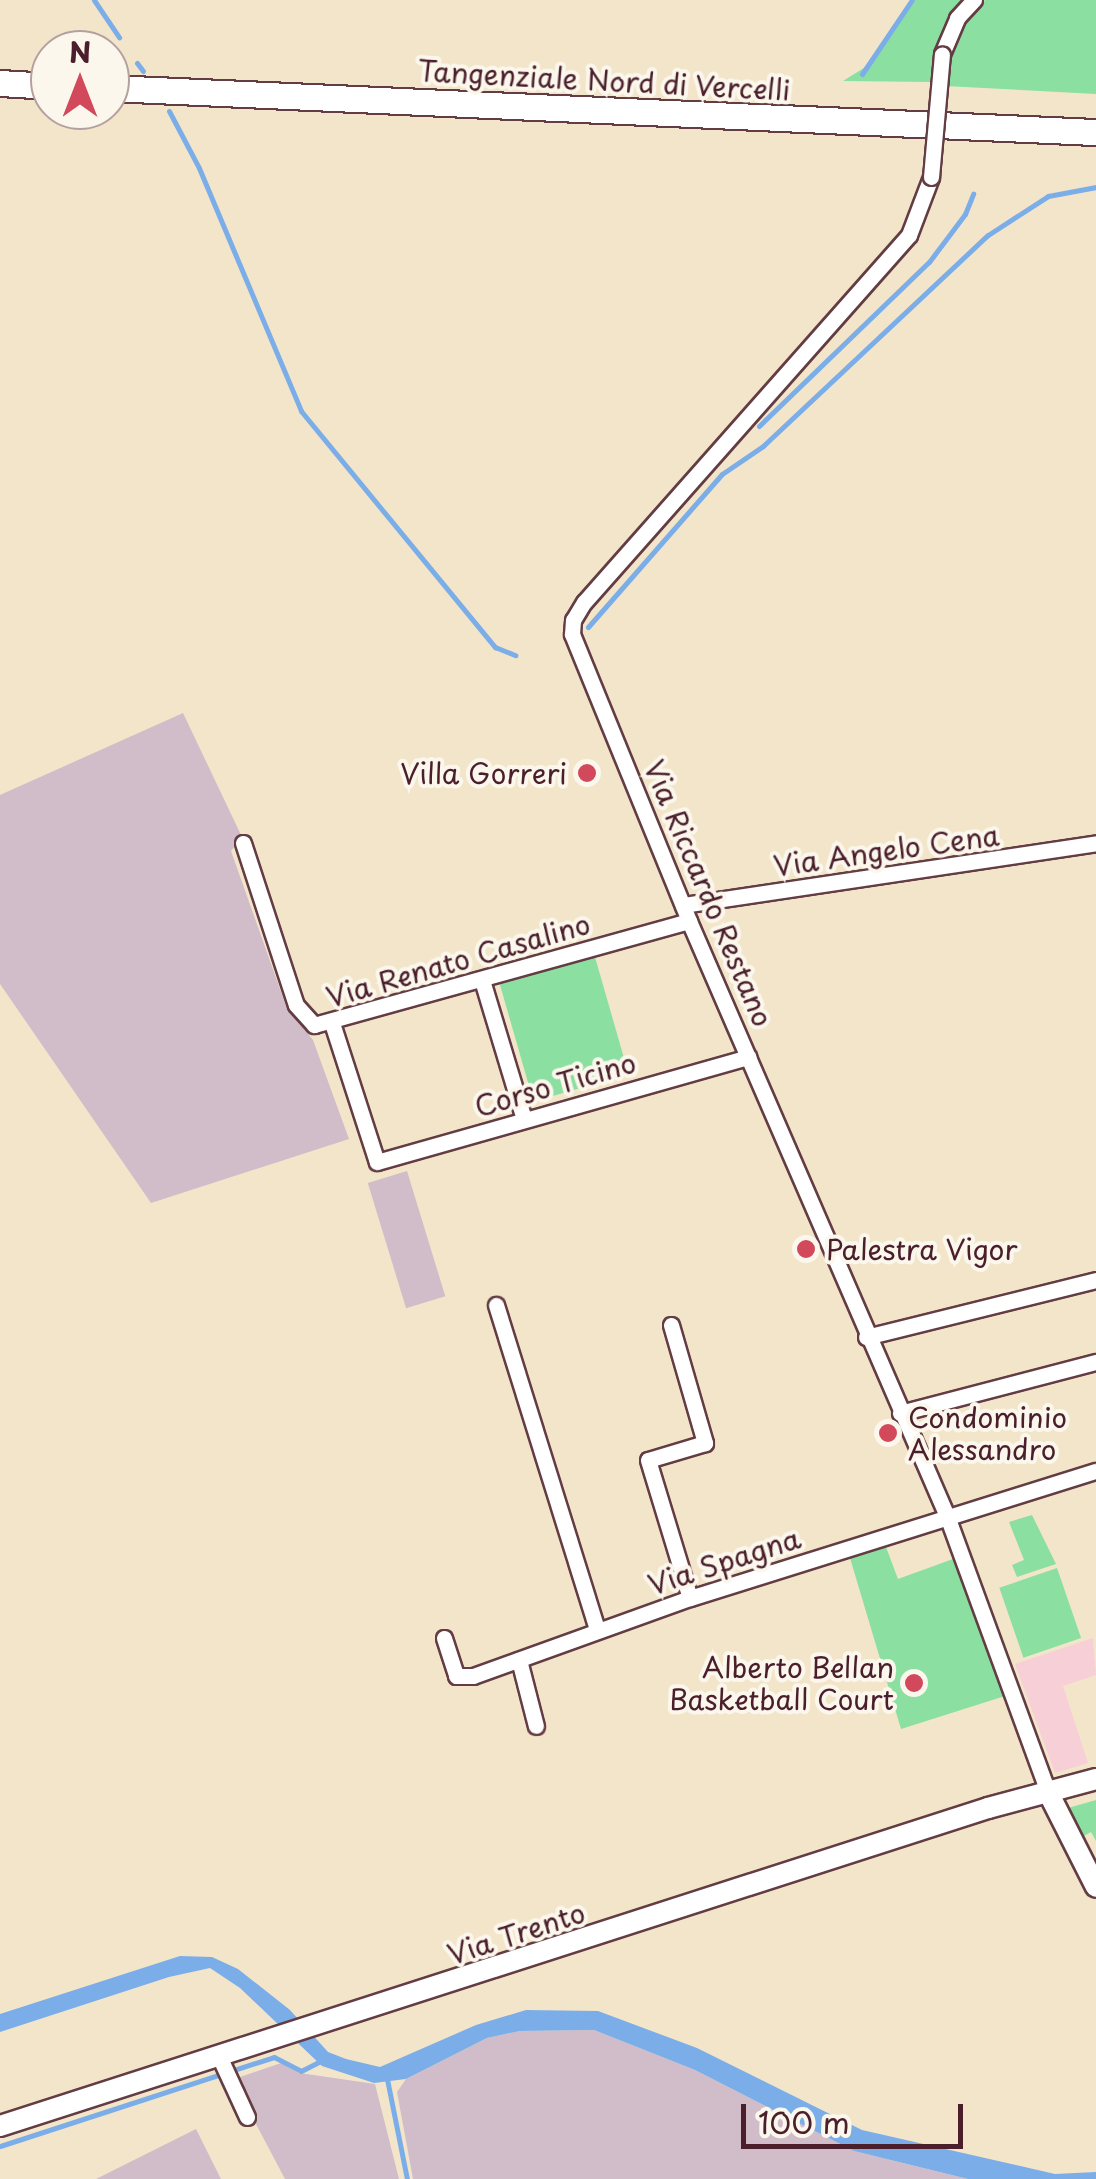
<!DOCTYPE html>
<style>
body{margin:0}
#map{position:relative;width:1096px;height:2179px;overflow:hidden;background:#f3e5ca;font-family:"Playpen Sans",sans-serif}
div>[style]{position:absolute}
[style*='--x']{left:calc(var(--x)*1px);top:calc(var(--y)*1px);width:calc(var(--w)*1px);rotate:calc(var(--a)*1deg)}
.built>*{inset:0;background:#f6cfd7}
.industrial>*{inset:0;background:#d1bdc9;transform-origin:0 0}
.green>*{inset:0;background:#8bdfa1;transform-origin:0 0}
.water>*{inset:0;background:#7baee8}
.stream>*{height:5px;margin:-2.5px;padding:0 2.5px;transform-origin:2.5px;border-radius:2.5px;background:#7baee8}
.roads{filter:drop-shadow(2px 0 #633d43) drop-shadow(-2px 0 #633d43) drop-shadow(0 2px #633d43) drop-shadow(0 -2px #633d43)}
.minor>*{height:15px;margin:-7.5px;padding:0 7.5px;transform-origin:7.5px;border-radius:7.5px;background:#fff}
.tertiary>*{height:20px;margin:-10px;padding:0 10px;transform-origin:10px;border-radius:10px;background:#fff}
.primary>*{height:25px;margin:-12.5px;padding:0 12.5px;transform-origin:12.5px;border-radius:12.5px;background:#fff}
.bridges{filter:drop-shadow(2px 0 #633d43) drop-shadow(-2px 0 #633d43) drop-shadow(0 2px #633d43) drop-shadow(0 -2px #633d43)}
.minor-bridge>*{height:15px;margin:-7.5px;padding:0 7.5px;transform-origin:7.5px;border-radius:7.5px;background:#fff}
.dots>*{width:28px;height:28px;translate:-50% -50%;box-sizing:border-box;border:5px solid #fbf7ec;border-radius:50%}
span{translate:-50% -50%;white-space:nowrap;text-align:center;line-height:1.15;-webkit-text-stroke:8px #fbf7ec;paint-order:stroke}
.street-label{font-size:28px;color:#4a1f2b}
.poi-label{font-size:28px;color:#4a1f2b}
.right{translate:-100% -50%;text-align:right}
.left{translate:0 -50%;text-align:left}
.north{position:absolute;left:30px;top:30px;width:100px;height:100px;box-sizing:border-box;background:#fbf7ec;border:2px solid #b4a19f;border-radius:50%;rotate:0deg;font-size:28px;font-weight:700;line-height:40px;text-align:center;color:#4a1f2b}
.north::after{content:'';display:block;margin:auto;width:35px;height:45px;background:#d1495b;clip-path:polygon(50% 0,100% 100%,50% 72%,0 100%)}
.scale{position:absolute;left:741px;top:2104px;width:222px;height:45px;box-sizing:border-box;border:5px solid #4a1f2b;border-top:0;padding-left:12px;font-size:30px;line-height:35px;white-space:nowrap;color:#4a1f2b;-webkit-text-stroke:8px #fbf7ec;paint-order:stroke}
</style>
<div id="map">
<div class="built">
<i style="clip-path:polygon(1093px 1638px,1096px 1675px,1063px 1686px,1088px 1763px,1055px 1773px,1015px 1664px)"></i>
</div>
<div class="industrial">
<i style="clip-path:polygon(183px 713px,242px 837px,231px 851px,286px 1006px,313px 1040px,349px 1139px,151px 1203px,0 984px,0 795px)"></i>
<i style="left:407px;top:1171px;width:131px;height:41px;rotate:73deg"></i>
<i style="clip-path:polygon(594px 2030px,695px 2070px,854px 2151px,968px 2179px,413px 2179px,397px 2092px,406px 2079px,487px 2038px,520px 2031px)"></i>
<i style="clip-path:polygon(284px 2062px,300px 2073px,375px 2084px,399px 2179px,285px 2179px,239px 2092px,240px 2077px)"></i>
<i style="clip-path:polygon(196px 2129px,221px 2179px,96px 2179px)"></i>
</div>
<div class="green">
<i style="clip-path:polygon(915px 0,967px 0,932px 82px,843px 81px,867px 66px)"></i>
<i style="clip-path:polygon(985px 0,1096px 0,1096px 94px,945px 86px,948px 58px,962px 21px)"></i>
<i style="left:595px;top:957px;width:122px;height:99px;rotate:74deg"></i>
<i style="clip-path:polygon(1032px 1515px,1056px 1564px,1017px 1577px,1012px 1565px,1024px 1560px,1009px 1522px)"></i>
<i style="clip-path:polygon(886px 1547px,898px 1579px,953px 1559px,1005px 1696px,901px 1729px,850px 1558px)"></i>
<i style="left:1057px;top:1568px;width:74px;height:61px;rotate:71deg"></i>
<i style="clip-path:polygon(1096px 1800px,1096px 1841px,1091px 1832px,1082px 1837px,1068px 1808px)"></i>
</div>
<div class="water">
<i style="clip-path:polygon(180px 1956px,212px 1957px,238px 1969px,290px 2010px,328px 2052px,346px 2059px,380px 2067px,476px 2025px,526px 2010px,598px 2011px,697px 2048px,862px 2130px,1055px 2174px,1096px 2172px,1096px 2179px,968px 2179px,854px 2151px,695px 2070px,594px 2030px,520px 2031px,487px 2038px,406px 2079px,374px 2083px,322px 2066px,240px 1988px,210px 1968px,169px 1977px,0 2032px,0 2014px)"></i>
</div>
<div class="stream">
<i style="--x:94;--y:0;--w:45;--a:56"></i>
<i style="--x:137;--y:63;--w:10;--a:53"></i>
<i style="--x:862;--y:74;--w:89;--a:-56"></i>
<i style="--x:169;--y:111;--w:64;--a:62.2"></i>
<i style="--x:199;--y:168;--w:264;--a:67.2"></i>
<i style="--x:301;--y:411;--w:306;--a:50.6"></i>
<i style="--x:495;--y:647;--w:22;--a:22"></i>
<i style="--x:759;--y:426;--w:236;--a:-44"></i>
<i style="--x:929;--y:262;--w:60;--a:-53.1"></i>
<i style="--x:965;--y:214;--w:22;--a:-68"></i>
<i style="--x:588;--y:627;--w:203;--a:-48.8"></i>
<i style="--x:722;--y:474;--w:50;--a:-34.3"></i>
<i style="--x:763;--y:446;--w:308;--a:-43.2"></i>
<i style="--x:988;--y:235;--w:72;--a:-33"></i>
<i style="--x:1048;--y:196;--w:49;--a:-10.6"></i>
<i style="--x:387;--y:2079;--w:102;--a:78.7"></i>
<i style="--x:0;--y:2146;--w:288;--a:-18"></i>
<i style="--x:274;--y:2057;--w:30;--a:27"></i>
<i style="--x:301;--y:2071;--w:22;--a:-27"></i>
</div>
<div class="roads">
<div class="minor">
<i style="--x:942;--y:54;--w:39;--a:-67"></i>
<i style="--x:957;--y:18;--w:25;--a:-47"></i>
<i style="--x:931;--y:177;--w:62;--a:110.8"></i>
<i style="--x:909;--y:235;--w:490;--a:131.5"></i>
<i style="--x:584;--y:602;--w:21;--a:121"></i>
<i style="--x:573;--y:620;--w:14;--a:94"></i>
<i style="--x:572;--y:634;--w:310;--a:67.8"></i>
<i style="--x:689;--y:921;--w:649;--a:66.56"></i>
<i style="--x:947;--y:1516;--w:294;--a:69.9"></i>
<i style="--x:243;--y:843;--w:170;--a:71.9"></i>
<i style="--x:296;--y:1005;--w:27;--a:48"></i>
<i style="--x:314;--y:1025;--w:389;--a:-15.5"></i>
<i style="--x:683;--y:905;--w:418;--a:-8.5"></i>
<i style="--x:482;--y:980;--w:145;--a:73.2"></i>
<i style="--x:332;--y:1023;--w:146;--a:72.1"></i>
<i style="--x:377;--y:1162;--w:386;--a:-15.8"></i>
<i style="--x:496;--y:1305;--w:340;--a:72.7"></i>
<i style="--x:671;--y:1325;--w:123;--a:73.9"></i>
<i style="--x:705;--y:1443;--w:59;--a:163.4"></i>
<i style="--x:648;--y:1460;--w:144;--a:73.1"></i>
<i style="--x:866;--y:1337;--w:237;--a:-13.9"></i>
<i style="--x:900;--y:1413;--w:203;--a:-14.6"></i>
<i style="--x:444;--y:1638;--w:40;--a:72"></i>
<i style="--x:456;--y:1676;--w:17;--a:0"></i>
<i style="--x:473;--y:1676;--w:231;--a:-19.8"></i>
<i style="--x:690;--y:1598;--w:425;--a:-17.4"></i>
<i style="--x:519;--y:1660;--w:68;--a:75.6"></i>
<i style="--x:219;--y:2056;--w:67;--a:65.3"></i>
</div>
<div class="tertiary">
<i style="--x:1048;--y:1792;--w:106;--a:63.2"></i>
<i style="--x:0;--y:2126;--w:1038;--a:-17.84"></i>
<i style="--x:988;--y:1808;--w:112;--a:-15"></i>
</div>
<div class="primary">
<i style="--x:0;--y:83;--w:50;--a:3.4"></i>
<i style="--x:110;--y:88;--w:987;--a:2.56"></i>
</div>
</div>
<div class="bridges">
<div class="minor-bridge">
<i style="--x:931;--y:177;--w:123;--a:-84.9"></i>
</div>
</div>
<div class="dots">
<i style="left:587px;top:773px;background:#d1495b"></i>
<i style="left:806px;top:1249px;background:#d1495b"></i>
<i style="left:888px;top:1433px;background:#d1495b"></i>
<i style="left:914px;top:1683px;background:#d1495b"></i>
</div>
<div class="street-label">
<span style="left:604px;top:80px;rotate:3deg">Tangenziale Nord di Vercelli</span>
<span style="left:886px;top:850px;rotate:-8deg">Via Angelo Cena</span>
<span style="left:709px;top:893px;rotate:67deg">Via Riccardo Restano</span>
<span style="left:458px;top:960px;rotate:-16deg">Via Renato Casalino</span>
<span style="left:555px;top:1084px;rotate:-16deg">Corso Ticino</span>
<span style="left:724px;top:1561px;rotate:-18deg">Via Spagna</span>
<span style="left:516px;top:1933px;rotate:-18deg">Via Trento</span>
</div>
<div class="poi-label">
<span class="right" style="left:567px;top:773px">Villa Gorreri</span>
<span class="left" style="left:826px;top:1249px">Palestra Vigor</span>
<span class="left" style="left:908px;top:1433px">Condominio<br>Alessandro</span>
<span class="right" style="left:894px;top:1683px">Alberto Bellan<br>Basketball Court</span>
</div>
<div class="north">N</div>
<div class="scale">100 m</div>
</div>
